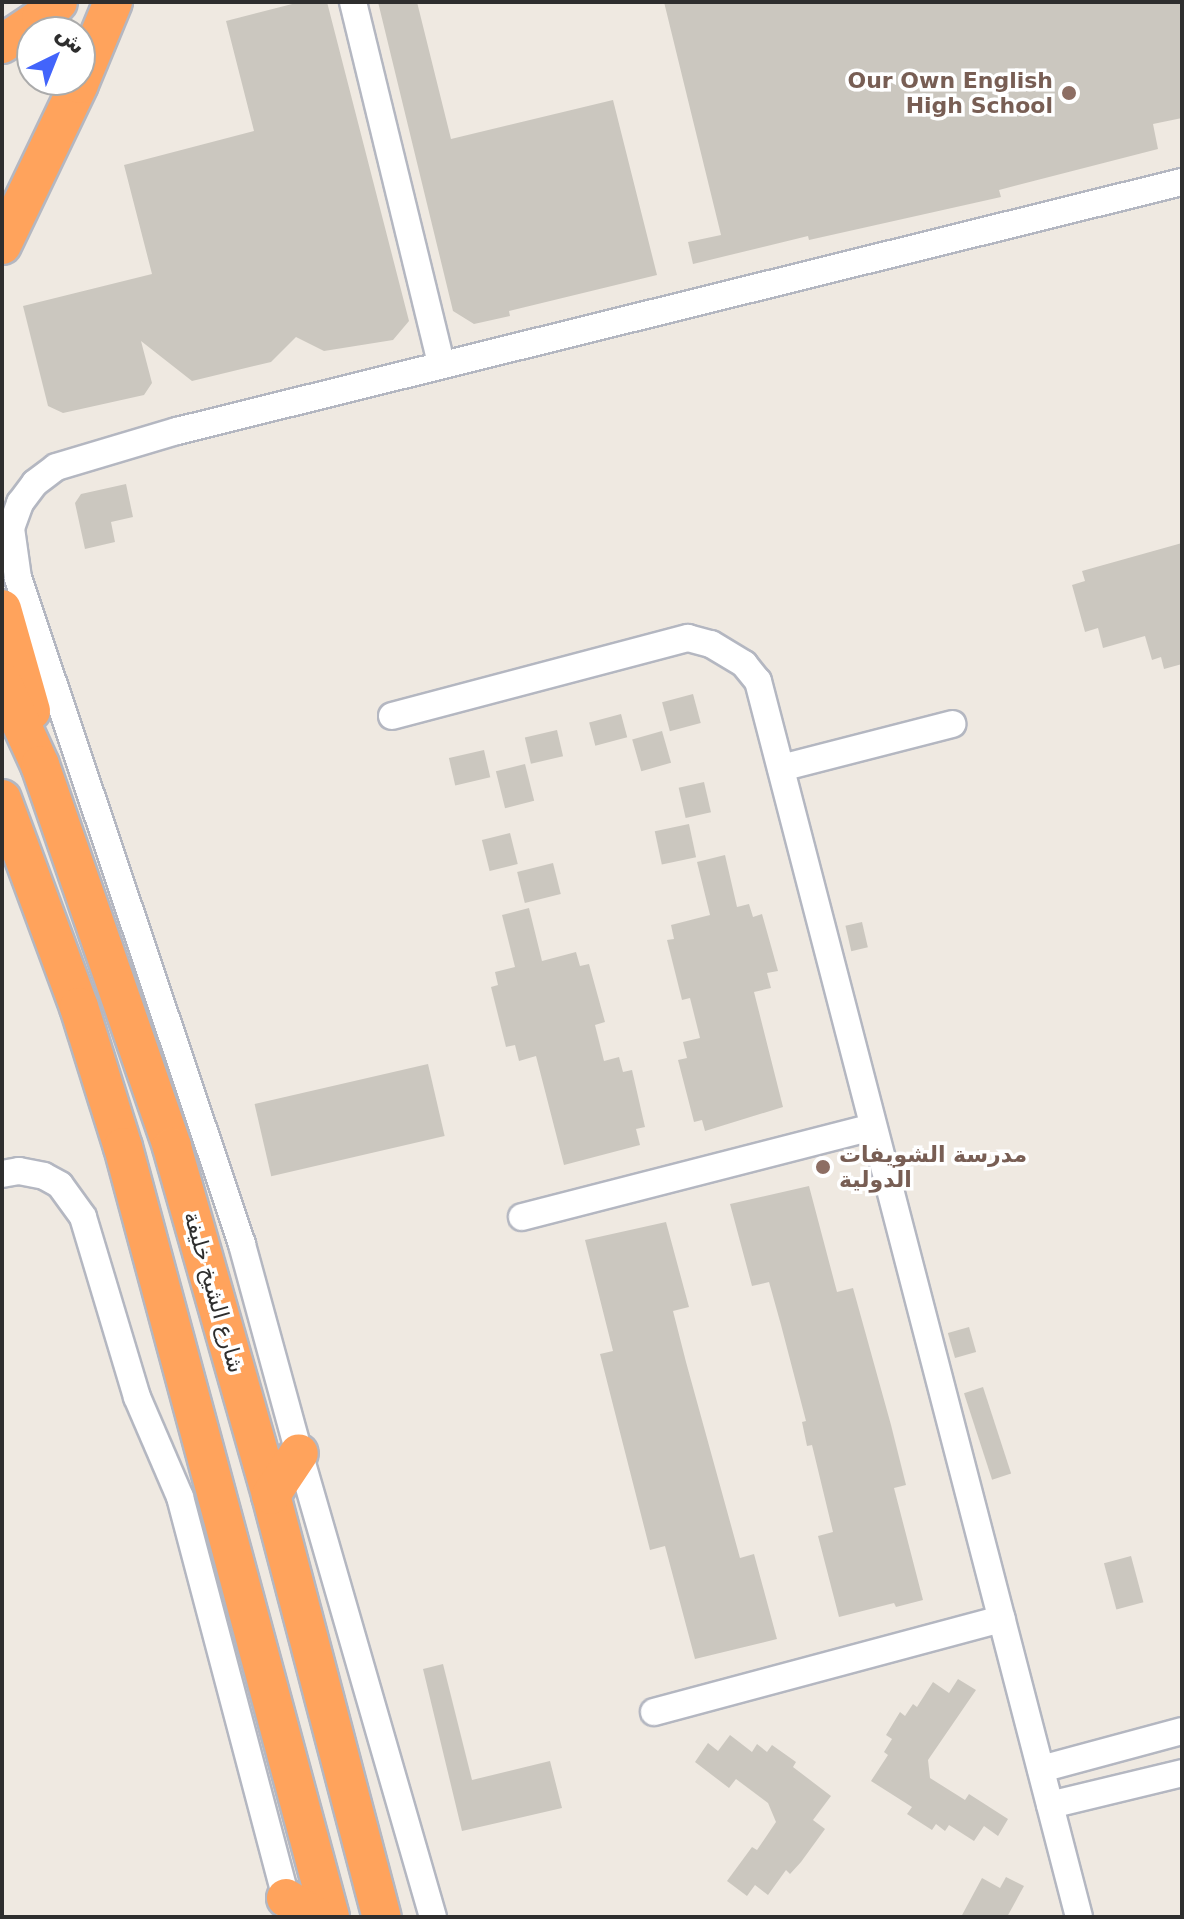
<!DOCTYPE html>
<meta charset="utf-8">
<style>
body{margin:0}
#map{position:relative;width:1184px;height:1919px;overflow:hidden;background:#efe9e1;font-family:"DejaVu Sans",Vazirmatn,sans-serif}
div>[style]{position:absolute}
[style*='--x']{left:calc(var(--x)*1px);top:calc(var(--y)*1px);width:calc(var(--w)*1px);rotate:calc(var(--a)*1deg)}
.building>*{inset:0;background:#cbc7bf;transform-origin:0 0}
.roads{filter:drop-shadow(2px 0 #b4b7c1) drop-shadow(-2px 0 #b4b7c1) drop-shadow(0 2px #b4b7c1) drop-shadow(0 -2px #b4b7c1)}
.minor>*{height:26px;margin:-13px;padding:0 13px;transform-origin:13px;border-radius:13px;background:#fff}
.highway>*{height:38px;margin:-19px;padding:0 19px;transform-origin:19px;border-radius:19px;background:#ffa35c}
.dots>*{width:22px;height:22px;translate:-50% -50%;box-sizing:border-box;border:4px solid #fff;border-radius:50%}
span{translate:-50% -50%;white-space:nowrap;text-align:center;line-height:1.15;-webkit-text-stroke:7px #fff;paint-order:stroke}
.education-label{font-size:22px;color:#785e54;font-weight:700}
.right{translate:-100% -50%;text-align:right}
.left{translate:0 -50%;text-align:left}
.street-label{font-size:22px;color:#2e2e2e}
.frame{position:absolute;inset:0;border:4px solid #2e2e2e;pointer-events:none}
.north{position:absolute;left:16px;top:16px;width:80px;height:80px;box-sizing:border-box;background:#fff;border:2px solid #ababab;border-radius:50%;rotate:43deg;font-size:22px;font-weight:700;line-height:32px;text-align:center;color:#2e2e2e}
.north::after{content:'';display:block;margin:auto;width:28px;height:36px;background:#4264fb;clip-path:polygon(50% 0,100% 100%,50% 72%,0 100%)}
</style>
<div id="map">
<div class="building">
<i style="clip-path:polygon(300px 2px,327px 2px,409px 321px,393px 340px,324px 351px,296px 337px,271px 362px,192px 381px,141px 341px,152px 383px,144px 395px,63px 413px,48px 406px,23px 306px,152px 274px,124px 165px,254px 131px,226px 21px)"></i>
<i style="clip-path:polygon(378px 2px,417px 2px,451px 139px,613px 100px,657px 275px,509px 311px,510px 316px,474px 324px,453px 311px)"></i>
<i style="clip-path:polygon(664px 2px,1182px 2px,1182px 118px,1153px 124px,1158px 149px,999px 190px,1001px 197px,809px 240px,808px 236px,693px 264px,688px 242px,721px 235px)"></i>
<i style="clip-path:polygon(126px 484px,133px 517px,111px 522px,115px 542px,85px 549px,75px 503px,81px 494px)"></i>
<i style="clip-path:polygon(1182px 543px,1182px 664px,1164px 669px,1161px 657px,1152px 660px,1145px 636px,1103px 648px,1098px 628px,1085px 632px,1072px 585px,1085px 581px,1082px 571px)"></i>
<i style="left:693px;top:694px;width:30px;height:32px;rotate:75deg"></i>
<i style="left:621px;top:714px;width:24px;height:33px;rotate:75deg"></i>
<i style="left:557px;top:730px;width:27px;height:33px;rotate:77deg"></i>
<i style="left:662px;top:731px;width:33px;height:31px;rotate:74deg"></i>
<i style="left:484px;top:750px;width:28px;height:36px;rotate:77deg"></i>
<i style="left:525px;top:764px;width:38px;height:30px;rotate:76deg"></i>
<i style="left:704px;top:782px;width:31px;height:26px;rotate:77deg"></i>
<i style="left:689px;top:824px;width:34px;height:35px;rotate:78deg"></i>
<i style="left:510px;top:833px;width:32px;height:29px;rotate:76deg"></i>
<i style="clip-path:polygon(725px 855px,737px 907px,749px 904px,753px 917px,762px 914px,778px 971px,767px 973px,771px 988px,754px 992px,783px 1107px,705px 1131px,702px 1120px,694px 1122px,678px 1060px,687px 1058px,683px 1042px,700px 1038px,690px 998px,682px 1000px,667px 940px,674px 939px,671px 925px,710px 915px,697px 862px)"></i>
<i style="left:553px;top:863px;width:32px;height:37px;rotate:76deg"></i>
<i style="clip-path:polygon(529px 908px,542px 961px,576px 952px,580px 966px,589px 964px,605px 1022px,595px 1025px,604px 1061px,619px 1057px,623px 1072px,632px 1070px,645px 1127px,636px 1129px,640px 1145px,564px 1165px,536px 1056px,519px 1061px,515px 1045px,506px 1047px,491px 987px,498px 985px,495px 972px,515px 967px,502px 915px)"></i>
<i style="left:862px;top:922px;width:26px;height:17px;rotate:77deg"></i>
<i style="left:428px;top:1064px;width:74px;height:178px;rotate:77deg"></i>
<i style="clip-path:polygon(809px 1186px,837px 1292px,853px 1288px,891px 1425px,906px 1485px,894px 1488px,923px 1600px,896px 1607px,894px 1603px,839px 1617px,818px 1536px,833px 1532px,812px 1445px,807px 1446px,802px 1422px,806px 1421px,781px 1325px,769px 1282px,752px 1286px,730px 1204px)"></i>
<i style="clip-path:polygon(666px 1222px,689px 1307px,673px 1311px,686px 1362px,740px 1558px,754px 1554px,777px 1639px,695px 1659px,665px 1546px,650px 1550px,600px 1354px,613px 1351px,585px 1240px)"></i>
<i style="left:969px;top:1327px;width:26px;height:22px;rotate:74deg"></i>
<i style="left:983px;top:1387px;width:91px;height:20px;rotate:72deg"></i>
<i style="left:1131px;top:1556px;width:48px;height:28px;rotate:75deg"></i>
<i style="clip-path:polygon(443px 1664px,472px 1780px,550px 1761px,562px 1808px,462px 1831px,423px 1669px)"></i>
<i style="clip-path:polygon(958px 1679px,976px 1690px,928px 1760px,930px 1778px,965px 1800px,969px 1794px,1008px 1819px,998px 1836px,984px 1826px,974px 1841px,949px 1825px,945px 1831px,936px 1824px,932px 1830px,907px 1814px,912px 1807px,871px 1781px,888px 1755px,884px 1752px,892px 1739px,886px 1735px,900px 1712px,905px 1716px,913px 1704px,917px 1707px,933px 1682px,949px 1693px)"></i>
<i style="clip-path:polygon(730px 1735px,752px 1752px,757px 1744px,767px 1752px,772px 1745px,796px 1762px,793px 1767px,831px 1796px,813px 1820px,825px 1829px,801px 1862px,790px 1874px,786px 1870px,768px 1895px,755px 1885px,747px 1896px,727px 1881px,752px 1847px,757px 1850px,776px 1822px,768px 1803px,736px 1779px,729px 1788px,695px 1762px,708px 1743px,718px 1751px)"></i>
<i style="clip-path:polygon(1006px 1877px,1024px 1886px,1007px 1917px,961px 1917px,982px 1878px,1000px 1888px)"></i>
</div>
<div class="roads">
<div class="minor">
<i style="--x:353;--y:2;--w:372;--a:76.3"></i>
<i style="--x:392;--y:716;--w:306;--a:-14.8"></i>
<i style="--x:688;--y:638;--w:24;--a:15"></i>
<i style="--x:711;--y:644;--w:39;--a:31"></i>
<i style="--x:744;--y:664;--w:22;--a:51"></i>
<i style="--x:758;--y:681;--w:1277;--a:75.44"></i>
<i style="--x:781;--y:768;--w:177;--a:-14.4"></i>
<i style="--x:2;--y:1174;--w:17;--a:-10"></i>
<i style="--x:19;--y:1171;--w:25;--a:11"></i>
<i style="--x:44;--y:1176;--w:18;--a:29"></i>
<i style="--x:60;--y:1185;--w:39;--a:54"></i>
<i style="--x:83;--y:1217;--w:188;--a:73.3"></i>
<i style="--x:137;--y:1397;--w:109;--a:66.7"></i>
<i style="--x:180;--y:1497;--w:431;--a:75.2"></i>
<i style="--x:522;--y:1217;--w:362;--a:-14.4"></i>
<i style="--x:654;--y:1712;--w:360;--a:-15"></i>
<i style="--x:1041;--y:1769;--w:146;--a:-15.1"></i>
<i style="--x:1050;--y:1805;--w:136;--a:-13.6"></i>
<i style="--x:433;--y:1917;--w:483;--a:-106.1"></i>
<i style="--x:299;--y:1453;--w:217;--a:-105.3"></i>
<i style="--x:242;--y:1244;--w:703;--a:-108.59"></i>
<i style="--x:18;--y:578;--w:50;--a:-98"></i>
<i style="--x:11;--y:528;--w:27;--a:-70"></i>
<i style="--x:20;--y:503;--w:25;--a:-53"></i>
<i style="--x:35;--y:483;--w:26;--a:-37"></i>
<i style="--x:56;--y:467;--w:126;--a:-16.6"></i>
<i style="--x:177;--y:431;--w:1035;--a:-13.92"></i>
</div>
<div class="highway">
<i style="--x:2;--y:44;--w:47;--a:-33.7"></i>
<i style="--x:41;--y:18;--w:23;--a:-43"></i>
<i style="--x:2;--y:245;--w:178;--a:-64.4"></i>
<i style="--x:79;--y:84;--w:89;--a:-67.5"></i>
<i style="--x:2;--y:609;--w:106;--a:74.1"></i>
<i style="--x:2;--y:682;--w:91;--a:65.4"></i>
<i style="--x:40;--y:765;--w:404;--a:70.9"></i>
<i style="--x:172;--y:1147;--w:362;--a:74.1"></i>
<i style="--x:271;--y:1495;--w:436;--a:75.3"></i>
<i style="--x:2;--y:799;--w:222;--a:69.7"></i>
<i style="--x:79;--y:1007;--w:147;--a:72.6"></i>
<i style="--x:123;--y:1147;--w:797;--a:74.95"></i>
<i style="--x:271;--y:1495;--w:50;--a:-56.3"></i>
<i style="--x:286;--y:1898;--w:36;--a:32"></i>
</div>
</div>
<div class="dots">
<i style="left:1069px;top:93px;background:#8d6e63"></i>
<i style="left:823px;top:1167px;background:#8d6e63"></i>
</div>
<div class="education-label">
<span class="right" style="left:1053px;top:93px">Our Own English<br>High School</span>
<span class="left" style="left:839px;top:1167px">مدرسة الشويفات<br>الدولية</span>
</div>
<div class="street-label">
<span style="left:214px;top:1292px;rotate:74deg">شارع الشيخ خليفة</span>
</div>
<div class="frame"></div>
<div class="north">ش</div>
</div>
